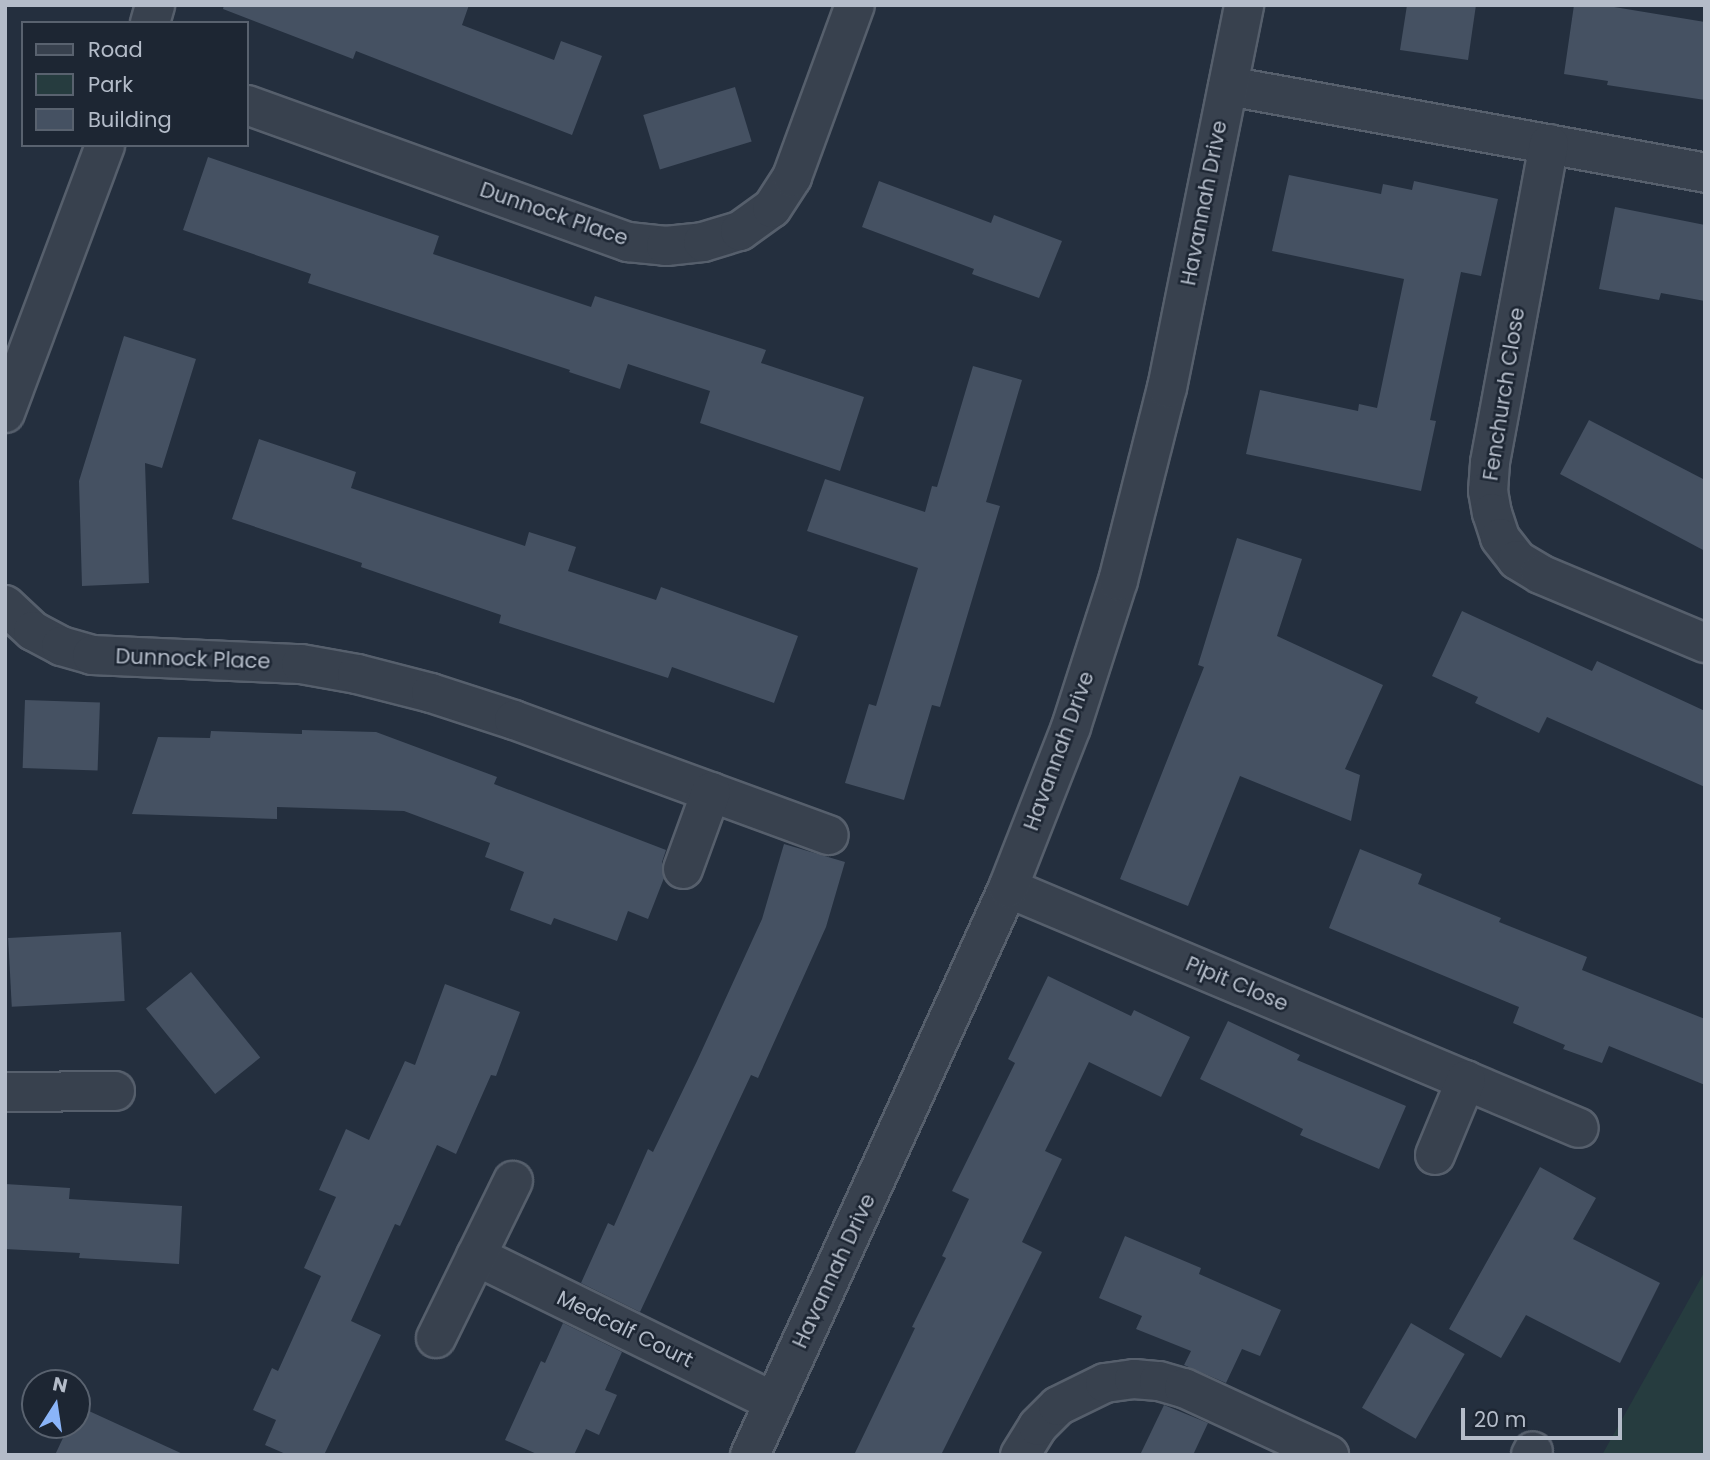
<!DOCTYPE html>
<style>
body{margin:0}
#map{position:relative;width:1710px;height:1460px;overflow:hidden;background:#242f3e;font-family:Poppins,sans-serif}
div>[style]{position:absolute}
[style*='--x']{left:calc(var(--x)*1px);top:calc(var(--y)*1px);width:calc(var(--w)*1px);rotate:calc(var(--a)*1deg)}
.green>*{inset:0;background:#263c3f}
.building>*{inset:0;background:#455162;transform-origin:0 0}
.roads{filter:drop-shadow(2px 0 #565f6c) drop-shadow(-2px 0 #565f6c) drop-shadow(0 2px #565f6c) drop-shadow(0 -2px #565f6c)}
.minor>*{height:38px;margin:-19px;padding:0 19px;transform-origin:19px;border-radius:19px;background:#38414e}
span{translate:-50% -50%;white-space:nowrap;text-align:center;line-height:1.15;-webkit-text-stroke:5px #1d2633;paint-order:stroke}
.street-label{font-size:21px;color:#b4bcc9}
.frame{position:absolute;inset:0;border:7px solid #b4bcc9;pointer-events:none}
.legend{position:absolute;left:21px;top:21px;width:228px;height:126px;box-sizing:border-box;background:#1d2633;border:2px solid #59626f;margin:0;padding:9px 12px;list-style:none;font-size:21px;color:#b4bcc9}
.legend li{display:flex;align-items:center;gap:14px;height:35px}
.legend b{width:35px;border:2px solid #59626f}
.north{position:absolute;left:21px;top:1369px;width:70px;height:70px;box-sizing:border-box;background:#1d2633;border:2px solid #59626f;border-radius:50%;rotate:12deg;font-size:19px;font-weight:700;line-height:28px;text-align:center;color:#b4bcc9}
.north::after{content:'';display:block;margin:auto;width:24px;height:32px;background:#8ab4f8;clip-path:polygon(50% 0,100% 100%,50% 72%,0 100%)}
.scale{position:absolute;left:1461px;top:1408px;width:161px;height:32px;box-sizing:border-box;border:4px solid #b4bcc9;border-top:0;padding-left:9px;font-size:21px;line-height:24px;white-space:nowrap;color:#b4bcc9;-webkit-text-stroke:5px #1d2633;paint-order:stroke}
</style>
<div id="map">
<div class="green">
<i style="clip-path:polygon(1705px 1271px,1705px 1455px,1602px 1455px)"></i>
</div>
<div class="building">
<i style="clip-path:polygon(224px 5px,469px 5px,462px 25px,554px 60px,561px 41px,602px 56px,572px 135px,356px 51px,353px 59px,223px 9px)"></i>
<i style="clip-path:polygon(1407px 5px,1476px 5px,1468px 60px,1400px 50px)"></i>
<i style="clip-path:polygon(1574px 5px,1602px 5px,1705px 22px,1705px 100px,1607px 85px,1608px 81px,1564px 74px)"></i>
<i style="left:735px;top:87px;width:57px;height:96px;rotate:73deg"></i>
<i style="clip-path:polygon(208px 157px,439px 236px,433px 254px,591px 307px,595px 296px,766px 350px,761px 363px,864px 397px,840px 471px,700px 423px,710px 391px,628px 364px,620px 389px,569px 372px,570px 370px,308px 283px,311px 274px,183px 230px)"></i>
<i style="clip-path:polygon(1289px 175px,1381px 194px,1383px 184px,1412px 190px,1414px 181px,1498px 199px,1481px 276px,1461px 272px,1430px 420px,1436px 421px,1421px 491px,1246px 454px,1260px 390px,1358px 411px,1359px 404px,1377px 408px,1404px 279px,1272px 251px)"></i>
<i style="clip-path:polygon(879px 181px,991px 223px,994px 215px,1062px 241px,1039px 298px,972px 274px,974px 269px,862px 227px)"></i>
<i style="clip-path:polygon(1615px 207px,1705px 225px,1705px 301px,1661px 293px,1659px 300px,1599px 289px)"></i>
<i style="clip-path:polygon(124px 336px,196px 359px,162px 468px,145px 463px,149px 583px,82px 586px,79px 481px)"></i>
<i style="clip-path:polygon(973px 366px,1022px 380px,986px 502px,1000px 506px,940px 707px,932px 705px,904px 800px,845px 783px,869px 704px,876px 706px,918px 568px,807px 531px,825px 479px,925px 512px,932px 486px,937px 487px)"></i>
<i style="clip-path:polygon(1589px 420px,1705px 480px,1705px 551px,1560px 474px)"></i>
<i style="clip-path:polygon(259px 439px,356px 472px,351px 488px,525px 546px,529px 532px,576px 547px,568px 571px,656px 600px,661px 587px,798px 636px,774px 703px,672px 667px,668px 678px,499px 623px,501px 615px,361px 567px,362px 563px,232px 519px)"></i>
<i style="clip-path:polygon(1237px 538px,1302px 559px,1277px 636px,1383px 685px,1345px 769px,1360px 775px,1351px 821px,1240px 776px,1188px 906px,1120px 879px,1204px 667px,1198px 665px)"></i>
<i style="clip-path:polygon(1462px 611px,1592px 671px,1597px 661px,1705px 711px,1705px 787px,1547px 717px,1539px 733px,1475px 703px,1478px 697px,1432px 676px)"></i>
<i style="left:25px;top:700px;width:75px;height:68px;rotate:2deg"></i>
<i style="clip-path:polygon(302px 730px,376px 732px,497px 777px,494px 784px,666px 850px,662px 862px,664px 878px,648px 919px,628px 911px,617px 941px,554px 918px,551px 925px,510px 910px,524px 872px,485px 857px,490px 843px,404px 811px,277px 807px,277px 819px,132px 814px,158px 737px,210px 738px,211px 731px,302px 734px)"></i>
<i style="clip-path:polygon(784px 844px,845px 862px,826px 927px,758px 1078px,751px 1075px,640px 1312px,581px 1283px,608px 1223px,614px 1226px,648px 1149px,653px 1152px,697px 1061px,762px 919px)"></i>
<i style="clip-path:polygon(1360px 849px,1422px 874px,1418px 884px,1501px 918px,1499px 922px,1587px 957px,1582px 970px,1705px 1019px,1705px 1085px,1609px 1046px,1602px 1063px,1563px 1049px,1565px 1045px,1513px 1023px,1519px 1007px,1329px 928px)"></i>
<i style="left:121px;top:932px;width:69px;height:113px;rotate:87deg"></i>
<i style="left:191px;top:972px;width:110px;height:58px;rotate:51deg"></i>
<i style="clip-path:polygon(1048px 976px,1131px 1016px,1134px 1010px,1190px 1037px,1161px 1097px,1089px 1062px,1045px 1151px,1062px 1159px,1022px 1242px,1042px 1252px,941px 1455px,854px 1455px,915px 1328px,912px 1327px,946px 1258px,942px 1256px,969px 1199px,952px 1191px,1015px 1063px,1008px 1059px)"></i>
<i style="clip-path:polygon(445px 984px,520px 1012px,496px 1076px,491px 1075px,456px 1154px,437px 1145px,400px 1226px,395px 1224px,351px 1321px,381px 1335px,324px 1455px,288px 1455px,265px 1445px,276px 1420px,253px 1410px,272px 1368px,278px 1371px,321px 1276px,304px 1268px,336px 1197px,319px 1190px,346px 1129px,369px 1140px,405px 1061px,415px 1065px)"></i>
<i style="clip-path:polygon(1228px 1021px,1300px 1055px,1297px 1060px,1406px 1106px,1379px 1169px,1300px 1135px,1303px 1129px,1200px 1079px)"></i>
<i style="clip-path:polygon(1540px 1167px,1596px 1198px,1573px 1239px,1660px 1283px,1620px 1363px,1526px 1315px,1501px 1358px,1449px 1329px)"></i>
<i style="clip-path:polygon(5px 1184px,70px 1188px,69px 1199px,182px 1206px,179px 1264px,79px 1258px,80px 1253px,5px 1249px)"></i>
<i style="clip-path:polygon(1125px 1236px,1201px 1268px,1199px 1274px,1281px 1310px,1260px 1356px,1242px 1349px,1226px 1383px,1184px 1365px,1191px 1351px,1136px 1329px,1142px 1316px,1099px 1298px)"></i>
<i style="clip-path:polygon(563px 1323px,622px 1352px,605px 1390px,617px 1395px,599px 1435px,586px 1429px,574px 1455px,539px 1455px,505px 1440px,541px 1361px,545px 1363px)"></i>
<i style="left:1411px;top:1323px;width:62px;height:98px;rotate:30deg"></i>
<i style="clip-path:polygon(1164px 1405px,1208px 1423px,1193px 1455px,1140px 1455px)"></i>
<i style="clip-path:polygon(78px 1406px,185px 1455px,55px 1455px,69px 1425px,77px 1425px)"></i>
</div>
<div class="roads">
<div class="minor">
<i style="--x:150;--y:23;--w:19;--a:-74"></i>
<i style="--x:1228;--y:86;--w:485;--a:10.3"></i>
<i style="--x:247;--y:105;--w:405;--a:19.8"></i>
<i style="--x:628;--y:242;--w:38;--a:6"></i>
<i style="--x:666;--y:246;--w:37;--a:-6"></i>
<i style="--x:703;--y:242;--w:39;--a:-17"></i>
<i style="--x:740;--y:231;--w:39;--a:-36"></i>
<i style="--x:772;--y:208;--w:37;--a:-57"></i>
<i style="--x:792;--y:177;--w:183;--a:-69.9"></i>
<i style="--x:1549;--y:144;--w:324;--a:100.5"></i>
<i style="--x:1490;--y:463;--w:28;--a:94"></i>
<i style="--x:1488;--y:491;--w:22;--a:80"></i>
<i style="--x:1492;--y:513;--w:26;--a:72"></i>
<i style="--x:1500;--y:538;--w:28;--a:52"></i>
<i style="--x:1517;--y:560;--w:27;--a:31"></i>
<i style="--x:1540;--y:574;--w:179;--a:22.7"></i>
<i style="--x:5;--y:413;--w:286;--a:-69.5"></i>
<i style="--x:5;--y:605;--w:38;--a:43"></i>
<i style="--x:33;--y:631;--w:32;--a:28"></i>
<i style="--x:61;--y:646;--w:32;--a:16"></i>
<i style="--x:92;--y:655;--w:209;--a:2.5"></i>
<i style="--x:301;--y:664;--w:57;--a:10.1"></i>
<i style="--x:357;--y:674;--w:76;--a:14.4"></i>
<i style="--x:431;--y:693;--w:87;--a:18"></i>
<i style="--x:514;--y:720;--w:335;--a:20.1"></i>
<i style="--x:683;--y:869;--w:82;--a:-70"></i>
<i style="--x:1008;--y:888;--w:619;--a:22.8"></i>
<i style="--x:5;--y:1092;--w:110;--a:-0.5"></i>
<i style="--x:1435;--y:1155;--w:81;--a:-67.5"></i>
<i style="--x:476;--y:1256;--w:332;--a:26.1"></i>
<i style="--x:436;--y:1338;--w:175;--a:-63.9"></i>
<i style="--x:750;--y:1455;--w:623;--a:-65.53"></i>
<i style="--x:1008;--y:888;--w:173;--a:-68.6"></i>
<i style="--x:1071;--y:727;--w:153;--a:-72.2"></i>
<i style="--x:1118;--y:581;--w:199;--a:-75.8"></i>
<i style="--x:1167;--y:388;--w:391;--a:-78.6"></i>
<i style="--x:1020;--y:1455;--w:34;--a:-58"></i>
<i style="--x:1038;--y:1426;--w:28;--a:-45"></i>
<i style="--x:1058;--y:1406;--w:52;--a:-26.1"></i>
<i style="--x:1105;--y:1383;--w:29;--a:-8"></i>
<i style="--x:1134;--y:1379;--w:25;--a:5"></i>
<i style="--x:1159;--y:1381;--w:26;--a:16"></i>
<i style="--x:1184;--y:1388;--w:160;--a:24.8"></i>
<i style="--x:1531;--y:1455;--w:4;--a:-63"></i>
</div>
</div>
<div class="street-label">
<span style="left:1204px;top:203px;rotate:-79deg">Havannah Drive</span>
<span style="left:554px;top:214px;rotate:19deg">Dunnock Place</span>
<span style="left:1504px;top:394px;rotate:-81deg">Fenchurch Close</span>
<span style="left:193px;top:659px;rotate:2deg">Dunnock Place</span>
<span style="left:1059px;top:751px;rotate:-70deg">Havannah Drive</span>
<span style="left:1237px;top:984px;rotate:23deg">Pipit Close</span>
<span style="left:834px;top:1271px;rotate:-65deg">Havannah Drive</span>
<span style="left:625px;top:1329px;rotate:26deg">Medcalf Court</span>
</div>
<div class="frame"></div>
<ul class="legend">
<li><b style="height:9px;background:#38414e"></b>Road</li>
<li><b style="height:19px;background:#263c3f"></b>Park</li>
<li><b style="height:19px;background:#455162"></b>Building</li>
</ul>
<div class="north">N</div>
<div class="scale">20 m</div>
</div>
